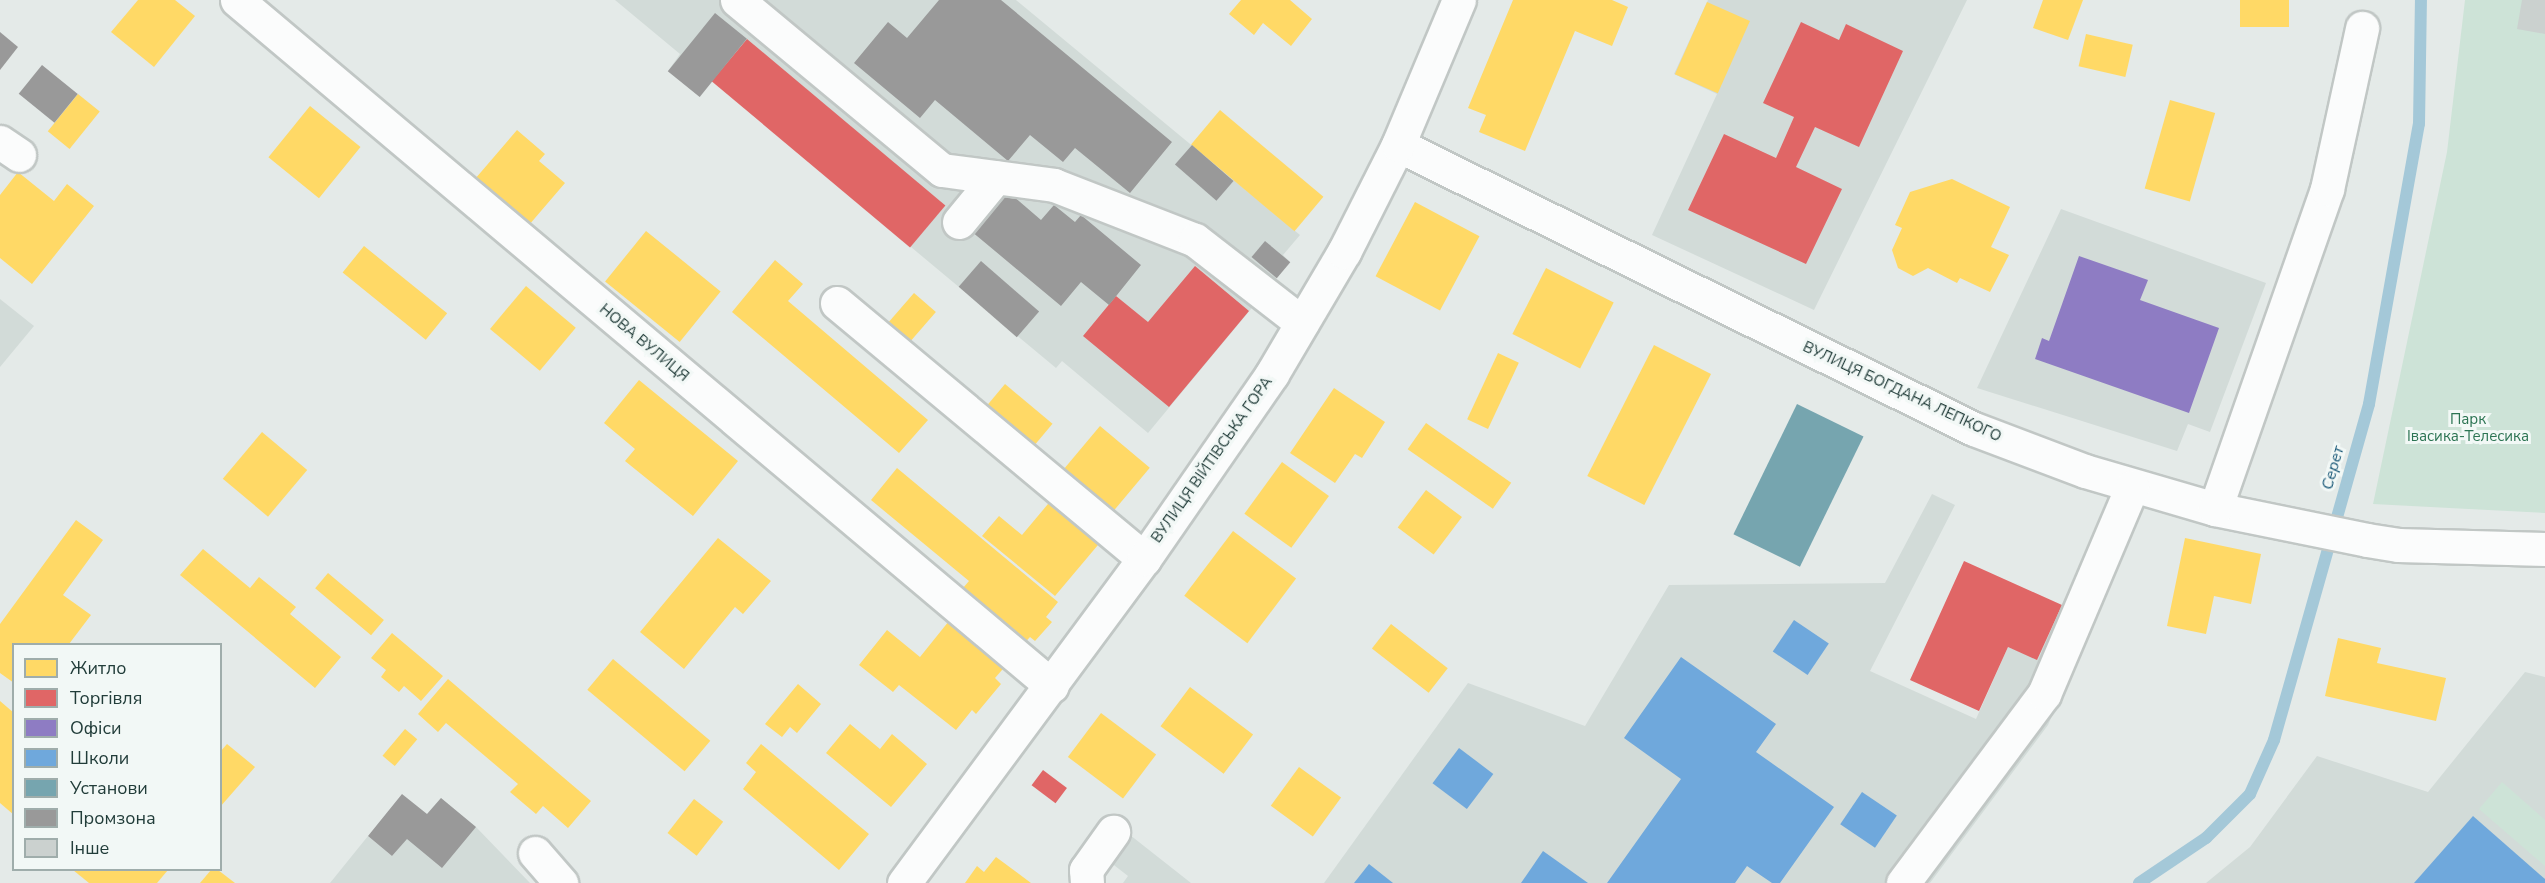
<!DOCTYPE html>
<meta charset="utf-8">
<style>
body{margin:0}
#map{position:relative;width:2545px;height:883px;overflow:hidden;background:#e4eae8;font-family:"Nunito Sans",sans-serif}
div>[style]{position:absolute}
[style*='--x']{left:calc(var(--x)*1px);top:calc(var(--y)*1px);width:calc(var(--w)*1px);rotate:calc(var(--a)*1deg)}
.built>*{inset:0;background:#d2dbd8}
.green>*{inset:0;background:#cde3d7}
.homes>*{inset:0;background:#ffd966;transform-origin:0 0}
.shops>*{inset:0;background:#e06666;transform-origin:0 0}
.offices>*{inset:0;background:#8e7cc3}
.schools>*{inset:0;background:#6fa8dc;transform-origin:0 0}
.public>*{inset:0;background:#76a5af;transform-origin:0 0}
.industry>*{inset:0;background:#999;transform-origin:0 0}
.stream>*{height:12px;margin:-6px;padding:0 6px;transform-origin:6px;border-radius:6px;background:#a4c8d8}
.building>*{inset:0;background:#cbd1cf}
.roads{filter:drop-shadow(2px 0 #c1c7c5) drop-shadow(-2px 0 #c1c7c5) drop-shadow(0 2px #c1c7c5) drop-shadow(0 -2px #c1c7c5)}
.minor>*{height:33px;margin:-16.5px;padding:0 16.5px;transform-origin:16.5px;border-radius:16.5px;background:#fbfcfc}
span{translate:-50% -50%;white-space:nowrap;text-align:center;line-height:1.15;-webkit-text-stroke:6px #f2f8f6;paint-order:stroke}
.street-label{font-size:15px;color:#223d3a}
.park-label{font-size:15px;color:#2c7453}
.water-label{font-size:16px;color:#1c5a79;font-style:italic}
.legend{position:absolute;left:12px;top:643px;width:210px;height:228px;box-sizing:border-box;background:#f2f8f6;border:2px solid #9fadab;margin:0;padding:8px 10px;list-style:none;font-size:18px;color:#223d3a}
.legend li{display:flex;align-items:center;gap:12px;height:30px}
.legend b{width:30px;border:2px solid #9fadab}
</style>
<div id="map">
<div class="built">
<i style="clip-path:polygon(615px 0,1016px 0,1300px 235px,1283px 255px,1290px 262px,1148px 433px,1062px 361px,1056px 368px,712px 81px,700px 97px,668px 71px,680px 54px)"></i>
<i style="clip-path:polygon(1708px 0,1967px 0,1814px 310px,1652px 235px,1717px 94px,1674px 74px)"></i>
<i style="clip-path:polygon(2061px 209px,2266px 283px,2210px 432px,2188px 424px,2177px 451px,1977px 388px)"></i>
<i style="clip-path:polygon(0 299px,34px 326px,0 367px)"></i>
<i style="clip-path:polygon(1932px 494px,1955px 505px,1870px 671px,1976px 719px,2008px 647px,2037px 659px,2101px 520px,2133px 531px,2048px 725px,1930px 883px,1324px 883px,1468px 683px,1585px 726px,1669px 585px,1885px 583px)"></i>
<i style="clip-path:polygon(2525px 672px,2545px 677px,2545px 883px,2206px 883px,2250px 847px,2317px 756px,2428px 792px)"></i>
<i style="clip-path:polygon(441px 798px,476px 827px,530px 883px,330px 883px,368px 836px,392px 856px)"></i>
<i style="clip-path:polygon(1130px 835px,1191px 883px,1123px 883px,1128px 876px,1110px 862px)"></i>
</div>
<div class="green">
<i style="clip-path:polygon(2465px 0,2545px 0,2545px 513px,2373px 504px,2447px 152px)"></i>
<i style="clip-path:polygon(2502px 782px,2545px 820px,2545px 866px,2479px 809px)"></i>
</div>
<div class="homes">
<i style="clip-path:polygon(138px 0,175px 0,195px 16px,154px 67px,111px 32px)"></i>
<i style="clip-path:polygon(1241px 0,1290px 0,1312px 19px,1291px 46px,1263px 23px,1254px 35px,1229px 14px)"></i>
<i style="clip-path:polygon(1513px 0,1612px 0,1628px 7px,1612px 46px,1575px 31px,1525px 151px,1479px 132px,1486px 115px,1468px 108px)"></i>
<i style="clip-path:polygon(2043px 0,2083px 0,2068px 40px,2033px 28px)"></i>
<i style="left:2240px;top:0;width:49px;height:27px"></i>
<i style="left:1707px;top:2px;width:47px;height:79px;rotate:24deg"></i>
<i style="left:2086px;top:34px;width:48px;height:33px;rotate:13deg"></i>
<i style="left:78px;top:94px;width:28px;height:48px;rotate:39deg"></i>
<i style="left:2170px;top:100px;width:47px;height:92px;rotate:16deg"></i>
<i style="left:310px;top:106px;width:65px;height:66px;rotate:39deg"></i>
<i style="left:1220px;top:110px;width:135px;height:45px;rotate:40deg"></i>
<i style="clip-path:polygon(517px 130px,545px 154px,539px 161px,565px 183px,529px 225px,475px 179px)"></i>
<i style="clip-path:polygon(18px 172px,54px 201px,67px 184px,94px 206px,32px 284px,0 258px,0 195px)"></i>
<i style="clip-path:polygon(1952px 179px,2010px 207px,1991px 247px,2009px 255px,1990px 292px,1960px 278px,1957px 283px,1928px 268px,1913px 276px,1898px 268px,1892px 250px,1902px 228px,1895px 225px,1910px 192px)"></i>
<i style="left:1415px;top:202px;width:73px;height:84px;rotate:28deg"></i>
<i style="left:646px;top:231px;width:96px;height:65px;rotate:39deg"></i>
<i style="left:364px;top:246px;width:107px;height:34px;rotate:39deg"></i>
<i style="clip-path:polygon(775px 260px,803px 284px,788px 301px,928px 420px,899px 453px,732px 312px)"></i>
<i style="left:1546px;top:268px;width:76px;height:74px;rotate:27deg"></i>
<i style="left:526px;top:286px;width:65px;height:56px;rotate:40deg"></i>
<i style="left:914px;top:293px;width:29px;height:47px;rotate:41deg"></i>
<i style="left:1654px;top:345px;width:64px;height:147px;rotate:27deg"></i>
<i style="left:1498px;top:353px;width:23px;height:73px;rotate:25deg"></i>
<i style="clip-path:polygon(639px 380px,738px 461px,693px 516px,625px 461px,635px 449px,604px 423px)"></i>
<i style="left:1005px;top:384px;width:62px;height:28px;rotate:40deg"></i>
<i style="clip-path:polygon(1334px 388px,1385px 422px,1362px 458px,1355px 454px,1335px 483px,1290px 453px)"></i>
<i style="left:1426px;top:423px;width:104px;height:32px;rotate:35deg"></i>
<i style="left:1100px;top:426px;width:65px;height:61px;rotate:40deg"></i>
<i style="left:262px;top:432px;width:59px;height:61px;rotate:40deg"></i>
<i style="left:1282px;top:462px;width:58px;height:64px;rotate:36deg"></i>
<i style="clip-path:polygon(897px 468px,1058px 602px,1046px 617px,1052px 622px,1035px 641px,1030px 637px,1019px 649px,956px 596px,969px 581px,871px 500px)"></i>
<i style="left:1426px;top:490px;width:45px;height:47px;rotate:37deg"></i>
<i style="clip-path:polygon(1053px 498px,1103px 539px,1055px 596px,982px 536px,999px 516px,1022px 535px)"></i>
<i style="clip-path:polygon(76px 520px,103px 540px,63px 595px,91px 615px,69px 644px,14px 644px,14px 683px,0 673px,0 624px)"></i>
<i style="left:1233px;top:531px;width:79px;height:81px;rotate:37deg"></i>
<i style="clip-path:polygon(718px 538px,771px 581px,743px 614px,735px 607px,684px 669px,640px 632px)"></i>
<i style="clip-path:polygon(2185px 538px,2261px 554px,2251px 604px,2214px 596px,2206px 634px,2167px 626px)"></i>
<i style="clip-path:polygon(203px 549px,250px 588px,259px 577px,296px 607px,290px 614px,341px 657px,315px 688px,180px 575px)"></i>
<i style="left:328px;top:573px;width:73px;height:20px;rotate:40deg"></i>
<i style="clip-path:polygon(953px 616px,1009px 662px,995px 678px,1001px 684px,976px 714px,972px 710px,956px 730px,899px 685px,893px 692px,859px 665px,887px 630px,920px 657px)"></i>
<i style="left:1391px;top:624px;width:72px;height:31px;rotate:38deg"></i>
<i style="clip-path:polygon(392px 633px,443px 676px,421px 701px,404px 686px,399px 692px,381px 677px,386px 670px,371px 658px)"></i>
<i style="clip-path:polygon(2338px 638px,2381px 648px,2377px 663px,2446px 678px,2436px 721px,2325px 696px)"></i>
<i style="left:613px;top:659px;width:127px;height:40px;rotate:40deg"></i>
<i style="clip-path:polygon(448px 679px,591px 801px,568px 828px,543px 806px,536px 814px,510px 792px,518px 784px,446px 723px,438px 732px,418px 714px)"></i>
<i style="clip-path:polygon(798px 684px,821px 704px,797px 733px,790px 727px,782px 737px,765px 724px)"></i>
<i style="left:1190px;top:687px;width:79px;height:49px;rotate:37deg"></i>
<i style="clip-path:polygon(0 701px,14px 713px,14px 815px,0 803px)"></i>
<i style="left:1101px;top:713px;width:69px;height:55px;rotate:37deg"></i>
<i style="clip-path:polygon(850px 724px,880px 749px,892px 734px,927px 764px,891px 807px,826px 753px)"></i>
<i style="left:405px;top:729px;width:16px;height:35px;rotate:40deg"></i>
<i style="clip-path:polygon(227px 744px,255px 767px,220px 807px,220px 752px)"></i>
<i style="clip-path:polygon(761px 744px,869px 834px,839px 870px,743px 789px,756px 772px,746px 763px)"></i>
<i style="left:1299px;top:767px;width:52px;height:48px;rotate:36deg"></i>
<i style="left:694px;top:799px;width:37px;height:43px;rotate:38deg"></i>
<i style="clip-path:polygon(996px 857px,1031px 883px,965px 883px,977px 866px,984px 872px)"></i>
<i style="clip-path:polygon(73px 870px,168px 870px,157px 883px,89px 883px)"></i>
<i style="clip-path:polygon(211px 870px,218px 870px,235px 883px,200px 883px)"></i>
</div>
<div class="shops">
<i style="clip-path:polygon(1801px 22px,1839px 40px,1846px 24px,1903px 51px,1859px 147px,1815px 127px,1796px 167px,1842px 189px,1806px 264px,1688px 210px,1724px 134px,1776px 158px,1794px 117px,1763px 103px)"></i>
<i style="left:747px;top:39px;width:259px;height:55px;rotate:40deg"></i>
<i style="clip-path:polygon(1195px 266px,1249px 311px,1169px 407px,1083px 336px,1116px 296px,1148px 322px)"></i>
<i style="clip-path:polygon(1964px 561px,2062px 605px,2037px 660px,2008px 647px,1979px 711px,1910px 680px)"></i>
<i style="left:1043px;top:770px;width:30px;height:19px;rotate:37deg"></i>
</div>
<div class="offices">
<i style="clip-path:polygon(2079px 256px,2148px 280px,2140px 300px,2219px 328px,2189px 413px,2035px 359px,2042px 338px,2049px 341px)"></i>
</div>
<div class="schools">
<i style="left:1794px;top:620px;width:42px;height:38px;rotate:34deg"></i>
<i style="clip-path:polygon(1681px 657px,1776px 724px,1756px 752px,1834px 807px,1780px 883px,1772px 883px,1747px 866px,1735px 883px,1607px 883px,1681px 779px,1624px 738px)"></i>
<i style="left:1459px;top:748px;width:43px;height:44px;rotate:37deg"></i>
<i style="left:1862px;top:792px;width:42px;height:39px;rotate:34deg"></i>
<i style="clip-path:polygon(2473px 816px,2545px 879px,2545px 883px,2414px 883px)"></i>
<i style="clip-path:polygon(1543px 851px,1588px 883px,1521px 883px)"></i>
<i style="clip-path:polygon(1369px 864px,1393px 883px,1354px 883px)"></i>
</div>
<div class="public">
<i style="left:1797px;top:404px;width:74px;height:145px;rotate:26deg"></i>
</div>
<div class="industry">
<i style="clip-path:polygon(939px 0,1001px 0,1172px 142px,1130px 193px,1075px 148px,1063px 162px,1030px 135px,1008px 161px,935px 100px,920px 118px,854px 63px,888px 22px,907px 38px)"></i>
<i style="left:715px;top:13px;width:41px;height:75px;rotate:39deg"></i>
<i style="clip-path:polygon(0 32px,18px 47px,0 70px)"></i>
<i style="left:42px;top:65px;width:46px;height:37px;rotate:39deg"></i>
<i style="left:1192px;top:145px;width:55px;height:26px;rotate:41deg"></i>
<i style="clip-path:polygon(1005px 189px,1041px 220px,1054px 205px,1075px 222px,1081px 215px,1141px 265px,1109px 305px,1081px 282px,1061px 306px,971px 231px)"></i>
<i style="left:1265px;top:241px;width:33px;height:21px;rotate:40deg"></i>
<i style="left:981px;top:261px;width:77px;height:34px;rotate:41deg"></i>
<i style="clip-path:polygon(402px 794px,427px 814px,441px 798px,476px 827px,442px 868px,407px 839px,392px 856px,368px 836px)"></i>
</div>
<div class="stream">
<i style="--x:2139;--y:883;--w:81;--a:-33.9"></i>
<i style="--x:2206;--y:838;--w:62;--a:-45"></i>
<i style="--x:2250;--y:794;--w:59;--a:-66"></i>
<i style="--x:2274;--y:740;--w:349;--a:-74.2"></i>
<i style="--x:2369;--y:404;--w:284;--a:-79.9"></i>
<i style="--x:2419;--y:124;--w:124;--a:-89.1"></i>
</div>
<div class="building">
<i style="clip-path:polygon(2522px 0,2545px 0,2545px 34px,2517px 29px)"></i>
</div>
<div class="roads">
<div class="minor">
<i style="--x:237;--y:0;--w:1065;--a:40.09"></i>
<i style="--x:737;--y:0;--w:266;--a:39.7"></i>
<i style="--x:942;--y:170;--w:113;--a:7.6"></i>
<i style="--x:1054;--y:185;--w:151;--a:21.3"></i>
<i style="--x:1195;--y:240;--w:135;--a:37.8"></i>
<i style="--x:0;--y:142;--w:23;--a:34"></i>
<i style="--x:1398;--y:145;--w:642;--a:26.25"></i>
<i style="--x:1974;--y:429;--w:119;--a:20.7"></i>
<i style="--x:2085;--y:471;--w:135;--a:16.3"></i>
<i style="--x:2215;--y:509;--w:155;--a:11.5"></i>
<i style="--x:2367;--y:540;--w:31;--a:9"></i>
<i style="--x:2398;--y:545;--w:147;--a:1.6"></i>
<i style="--x:959;--y:222;--w:58;--a:-50.6"></i>
<i style="--x:837;--y:303;--w:400;--a:39.8"></i>
<i style="--x:2215;--y:509;--w:339;--a:-70.7"></i>
<i style="--x:2327;--y:189;--w:165;--a:-77.7"></i>
<i style="--x:535;--y:853;--w:40;--a:49"></i>
<i style="--x:904;--y:883;--w:403;--a:-53.5"></i>
<i style="--x:1144;--y:559;--w:225;--a:-55.3"></i>
<i style="--x:1272;--y:374;--w:142;--a:-59.5"></i>
<i style="--x:1344;--y:252;--w:120;--a:-63.2"></i>
<i style="--x:1398;--y:145;--w:157;--a:-67.2"></i>
<i style="--x:1087;--y:883;--w:13;--a:-94"></i>
<i style="--x:1086;--y:870;--w:47;--a:-54.6"></i>
<i style="--x:1903;--y:883;--w:236;--a:-53.3"></i>
<i style="--x:2044;--y:694;--w:225;--a:-67"></i>
</div>
</div>
<div class="street-label">
<span style="left:644px;top:343px;rotate:40deg">НОВА ВУЛИЦЯ</span>
<span style="left:1902px;top:392px;rotate:25deg">ВУЛИЦЯ БОГДАНА ЛЕПКОГО</span>
<span style="left:1212px;top:460px;rotate:-55deg">ВУЛИЦЯ ВІЙТІВСЬКА ГОРА</span>
</div>
<div class="park-label">
<span style="left:2468px;top:428px">Парк<br>Івасика-Телесика</span>
</div>
<div class="water-label">
<span style="left:2333px;top:468px;rotate:-74deg">Серет</span>
</div>
<ul class="legend">
<li><b style="height:16px;background:#ffd966"></b>Житло</li>
<li><b style="height:16px;background:#e06666"></b>Торгівля</li>
<li><b style="height:16px;background:#8e7cc3"></b>Офіси</li>
<li><b style="height:16px;background:#6fa8dc"></b>Школи</li>
<li><b style="height:16px;background:#76a5af"></b>Установи</li>
<li><b style="height:16px;background:#999"></b>Промзона</li>
<li><b style="height:16px;background:#cbd1cf"></b>Інше</li>
</ul>
</div>
